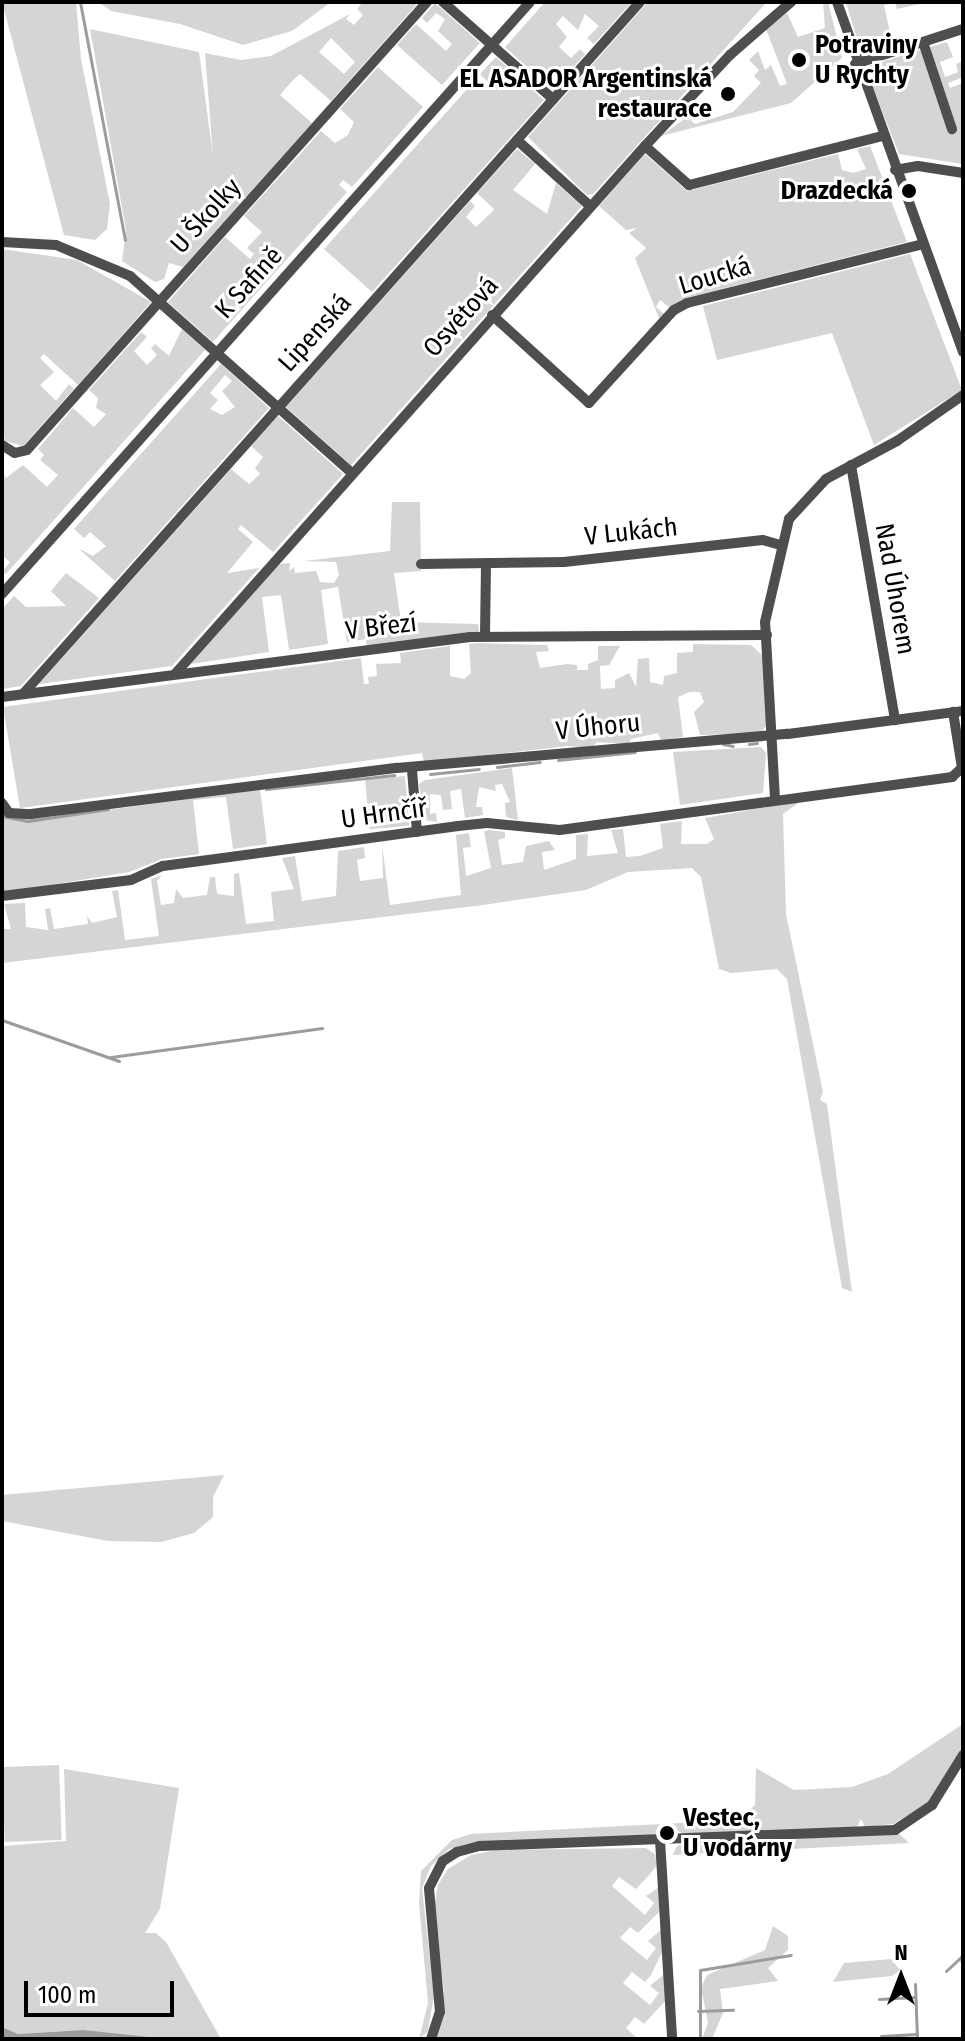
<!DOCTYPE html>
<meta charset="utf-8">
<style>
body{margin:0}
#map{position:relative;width:965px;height:2041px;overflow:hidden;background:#fff;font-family:"Fira Sans Condensed",sans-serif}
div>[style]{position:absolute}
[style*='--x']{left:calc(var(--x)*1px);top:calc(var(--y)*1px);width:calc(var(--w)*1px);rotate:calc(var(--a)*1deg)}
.green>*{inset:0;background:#d5d5d5;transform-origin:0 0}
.water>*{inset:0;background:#9c9c9c}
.stream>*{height:3px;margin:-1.5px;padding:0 1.5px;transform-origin:1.5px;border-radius:1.5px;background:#9c9c9c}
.minor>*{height:10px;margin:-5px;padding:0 5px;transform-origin:5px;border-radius:5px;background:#4e4e4e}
.dots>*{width:22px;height:22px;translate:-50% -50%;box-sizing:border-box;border:4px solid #fff;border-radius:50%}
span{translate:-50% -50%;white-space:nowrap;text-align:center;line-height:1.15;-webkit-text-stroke:6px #fff;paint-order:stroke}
.poi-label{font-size:26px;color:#000;font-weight:700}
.left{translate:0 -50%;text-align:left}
.right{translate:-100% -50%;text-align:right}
.street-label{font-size:26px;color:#000}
.frame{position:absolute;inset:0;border:4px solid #000;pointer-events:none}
.north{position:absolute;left:861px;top:1937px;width:80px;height:80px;-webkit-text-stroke:6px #fff;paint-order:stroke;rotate:0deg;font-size:22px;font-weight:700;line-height:32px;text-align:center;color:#000}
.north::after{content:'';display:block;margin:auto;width:28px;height:36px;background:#000;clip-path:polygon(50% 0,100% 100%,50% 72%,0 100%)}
.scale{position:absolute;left:24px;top:1981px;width:150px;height:36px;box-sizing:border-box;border:4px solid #000;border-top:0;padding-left:10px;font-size:24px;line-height:28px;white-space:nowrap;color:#000;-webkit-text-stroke:6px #fff;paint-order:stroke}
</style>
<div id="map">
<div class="green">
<i style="clip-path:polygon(2px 2px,76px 2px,81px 59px,110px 204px,107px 229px,95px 240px,64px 235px)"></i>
<i style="clip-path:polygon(98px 2px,331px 2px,292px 31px,243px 45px,180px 24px,111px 11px)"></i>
<i style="clip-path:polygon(evenodd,363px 2px,419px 2px,331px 101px,300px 74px,294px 79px,280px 95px,312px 123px,183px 267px,169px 263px,164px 279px,155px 282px,122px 261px,126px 230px,90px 29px,199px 52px,213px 156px,205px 53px,241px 60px,271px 56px,350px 14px,346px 19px,354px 25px,363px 15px,357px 9px,363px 2px,331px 38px,355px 62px,344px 74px,319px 52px,331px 38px)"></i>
<i style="clip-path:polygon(545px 2px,632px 2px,594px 44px,587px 38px,599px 26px,585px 14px,578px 30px,563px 16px,556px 24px,567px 37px,559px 47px,571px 58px,580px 49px,585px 54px,553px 90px,505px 47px)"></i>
<i style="clip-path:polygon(648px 2px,767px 2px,593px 194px,587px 195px,528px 137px)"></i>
<i style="clip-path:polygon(823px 2px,828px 2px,842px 58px,791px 103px,661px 136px,687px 117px,695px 124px,733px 112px,761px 83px,754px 76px,759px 70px,749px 60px,758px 51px,765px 70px,771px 65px,780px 86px,787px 84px,766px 29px,787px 13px,798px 37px,825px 28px)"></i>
<i style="clip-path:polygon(846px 2px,929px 2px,897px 9px,895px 3px,884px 5px,893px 46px,867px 54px,860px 49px)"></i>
<i style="clip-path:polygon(435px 3px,480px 43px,442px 85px,397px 45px,416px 24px,446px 51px,452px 44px,438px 31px,445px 19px,436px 13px,427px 23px,422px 18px)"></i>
<i style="clip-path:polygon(947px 42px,953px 57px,940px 62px,945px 77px,958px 72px,956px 64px,963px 61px,963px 83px,961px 78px,948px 83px,950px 88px,963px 83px,963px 164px,899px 154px,865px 67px)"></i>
<i style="clip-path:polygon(496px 57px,544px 100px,372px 292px,324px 249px,477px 78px,488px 89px,492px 86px,480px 74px)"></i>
<i style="clip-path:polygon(378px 67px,423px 107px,352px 187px,343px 180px,339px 185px,347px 192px,213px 342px,168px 302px,225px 237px,250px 259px,254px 254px,247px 248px,262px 232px,244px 216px,321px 131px,335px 143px,348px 135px,354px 122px,340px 109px)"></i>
<i style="clip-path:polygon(870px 146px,907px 242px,686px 298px,669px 307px,660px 300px,656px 307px,664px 314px,659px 318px,635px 258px,646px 248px,629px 233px,637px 228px,626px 230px,599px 206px,645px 154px,687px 191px,838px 154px,842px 170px,853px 173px,866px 169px,857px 149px)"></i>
<i style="clip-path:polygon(517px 149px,535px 164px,513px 190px,547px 214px,556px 183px,582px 206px,351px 465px,286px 407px,470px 201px,475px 206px,466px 217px,476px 227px,492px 212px,494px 209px,477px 193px)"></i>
<i style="clip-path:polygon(2px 249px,77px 260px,151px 302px,78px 385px,44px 354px,40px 358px,54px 372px,40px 385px,56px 401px,69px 384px,74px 389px,23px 446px,5px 441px,2px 428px)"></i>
<i style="clip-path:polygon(910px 254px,962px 390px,874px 445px,832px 333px,717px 360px,703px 306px)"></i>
<i style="clip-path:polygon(182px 329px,205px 350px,6px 574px,2px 572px,10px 562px,2px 555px,2px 471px,6px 478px,23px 465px,47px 487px,58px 475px,40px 460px,44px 455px,38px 449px,73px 408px,94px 427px,106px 414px,96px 408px,98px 398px,89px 390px,141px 332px,147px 337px,134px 351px,147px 365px,157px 355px,151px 348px,155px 344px,169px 356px)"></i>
<i style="clip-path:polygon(evenodd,221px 364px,269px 408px,115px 581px,78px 548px,93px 556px,106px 546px,90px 532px,84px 538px,74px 529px,221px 364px,225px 375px,232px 381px,222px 391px,235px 407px,222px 415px,210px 409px,218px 400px,210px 393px,225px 375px)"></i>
<i style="clip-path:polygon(278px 416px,343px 474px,273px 552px,241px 525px,238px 529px,253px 542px,227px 573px,259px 568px,172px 666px,39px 684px,231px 469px,249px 484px,260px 474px,255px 468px,263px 457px,251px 446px)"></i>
<i style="clip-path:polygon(392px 502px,420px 502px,421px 571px,394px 573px,401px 622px,478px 624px,479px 632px,367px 648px,366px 639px,347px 642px,338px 587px,321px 590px,328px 644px,289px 650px,281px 595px,262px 597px,269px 652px,191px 664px,279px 564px,290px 563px,289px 571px,294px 567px,295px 573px,316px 571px,320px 582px,334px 583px,339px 575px,336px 562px,304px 561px,390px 551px)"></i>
<i style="clip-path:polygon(66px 573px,99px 598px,21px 686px,2px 689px,2px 609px,14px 596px,26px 607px,66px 606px,51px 591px)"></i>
<i style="clip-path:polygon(477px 643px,547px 645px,549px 651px,536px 652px,540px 668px,567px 664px,577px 665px,577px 670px,588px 670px,588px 664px,598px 660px,598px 646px,620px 646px,609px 665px,600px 666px,601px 689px,615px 688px,615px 680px,629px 673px,636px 687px,638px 659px,649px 658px,650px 682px,663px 685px,664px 676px,677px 673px,677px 653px,693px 652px,693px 644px,751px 645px,765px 658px,767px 725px,760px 733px,700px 735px,694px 712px,704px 702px,700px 692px,690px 692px,678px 697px,683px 737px,661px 740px,658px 733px,631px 739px,628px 744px,597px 742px,591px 748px,568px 746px,424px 762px,422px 753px,20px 808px,3px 707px,361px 658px,364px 684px,369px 684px,368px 677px,377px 676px,376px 664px,401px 663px,400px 653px,450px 646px,450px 676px,464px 679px,471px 673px,469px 644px)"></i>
<i style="clip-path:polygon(761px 747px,766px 753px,763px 793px,680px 805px,673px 752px)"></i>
<i style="clip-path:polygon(512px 768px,518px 820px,506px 817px,505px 803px,510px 802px,502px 784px,495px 785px,496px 791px,479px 787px,476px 807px,482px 807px,483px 815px,465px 818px,461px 789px,450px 791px,452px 809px,443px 810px,441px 795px,430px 794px,430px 814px,436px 813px,437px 822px,425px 820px,419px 784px,425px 780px)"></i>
<i style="left:405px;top:776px;width:50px;height:40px;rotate:85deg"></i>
<i style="clip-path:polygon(260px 789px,267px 844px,233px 849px,226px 797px,193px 800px,199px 854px,162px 859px,129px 872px,2px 893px,2px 818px,58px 817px)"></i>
<i style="clip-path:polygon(801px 801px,783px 814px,786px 914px,823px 1092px,820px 1100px,827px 1104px,852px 1292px,842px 1288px,787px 979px,777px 969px,731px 973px,719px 969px,701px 877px,692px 868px,628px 872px,586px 890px,483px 905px,2px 963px,2px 929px,11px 929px,4px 904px,25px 903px,26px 927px,48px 930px,45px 909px,50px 908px,54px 929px,88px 924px,87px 916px,92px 923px,117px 917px,112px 891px,118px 890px,125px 940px,159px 936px,151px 879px,162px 875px,157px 881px,161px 905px,174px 903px,176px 889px,183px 898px,207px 895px,210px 877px,215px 877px,217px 894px,234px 896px,234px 874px,239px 873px,246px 924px,274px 921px,271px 892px,294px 889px,282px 858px,295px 856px,302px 901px,336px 896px,338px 851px,364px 847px,365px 858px,357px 860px,360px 881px,383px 878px,382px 845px,390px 905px,461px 895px,456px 835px,469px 833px,471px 847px,463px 848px,466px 876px,491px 868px,484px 831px,490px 830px,505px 832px,505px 838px,498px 840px,502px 865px,523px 862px,526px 846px,549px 841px,555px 850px,542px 852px,544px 870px,576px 859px,576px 835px,588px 834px,587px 856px,618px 853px,611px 830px,623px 829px,626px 857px,640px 856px,663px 848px,660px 824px,682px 821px,681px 844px,707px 844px,714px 839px,705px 818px)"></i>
<i style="clip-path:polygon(224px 1475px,213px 1497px,213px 1517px,194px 1533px,161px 1542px,108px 1541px,2px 1521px,2px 1495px)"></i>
<i style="clip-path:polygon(963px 1724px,963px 1748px,939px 1787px,928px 1803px,893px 1824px,865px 1827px,861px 1819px,857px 1827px,687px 1834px,673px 1830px,639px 1837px,480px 1842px,449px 1849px,431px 1866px,422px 1888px,434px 1995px,428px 2031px,419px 2039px,428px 2003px,419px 1903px,421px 1871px,452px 1840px,471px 1834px,739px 1820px,755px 1805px,756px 1768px,794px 1790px,852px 1787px,888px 1774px)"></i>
<i style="left:59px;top:1765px;width:75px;height:57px;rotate:88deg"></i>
<i style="clip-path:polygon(64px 1769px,179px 1788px,160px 1909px,145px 1933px,156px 1933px,166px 1942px,221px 2039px,130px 2038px,83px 2030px,18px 2034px,2px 2027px,2px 1846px,66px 1841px)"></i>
<i style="clip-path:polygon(899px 1834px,909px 1843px,673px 1855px,677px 1846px,685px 1844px)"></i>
<i style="clip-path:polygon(646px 1848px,655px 1854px,657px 1865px,650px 1874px,636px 1889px,619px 1877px,612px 1886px,645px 1915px,654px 1903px,646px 1896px,659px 1887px,660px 1911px,638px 1933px,630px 1927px,620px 1938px,647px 1960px,656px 1948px,648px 1941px,662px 1929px,663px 1950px,651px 1975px,645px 1982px,632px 1972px,623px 1983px,650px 2005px,659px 1993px,650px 1986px,664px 1974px,665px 2001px,644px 2024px,635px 2017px,626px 2028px,638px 2039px,436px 2039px,444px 1991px,433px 1914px,438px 1885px,448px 1869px,471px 1855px,497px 1850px)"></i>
<i style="clip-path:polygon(773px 1926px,788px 1936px,788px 1950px,768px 1968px,778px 1981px,720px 1989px,723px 2013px,712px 2039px,702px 2039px,708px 2023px,701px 1988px,707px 1975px,765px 1950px)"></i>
<i style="clip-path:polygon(891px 1959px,900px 1970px,892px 1976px,833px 1982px,844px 1963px)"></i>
</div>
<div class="water">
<i style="clip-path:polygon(2px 2027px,18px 2034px,83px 2030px,168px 2039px,2px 2039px)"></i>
</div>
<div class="stream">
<i style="--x:80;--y:2;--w:242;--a:79.3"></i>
<i style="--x:723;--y:744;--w:10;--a:11"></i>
<i style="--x:749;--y:744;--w:8;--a:-7"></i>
<i style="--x:558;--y:760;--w:77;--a:-5.9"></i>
<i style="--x:497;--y:767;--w:43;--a:-6.6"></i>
<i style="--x:430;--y:774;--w:49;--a:-5.8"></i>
<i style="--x:266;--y:789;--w:129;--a:-6.2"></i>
<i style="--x:2;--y:816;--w:26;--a:11"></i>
<i style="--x:28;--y:821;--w:81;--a:-8.5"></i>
<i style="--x:2;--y:1020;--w:124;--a:19.3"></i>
<i style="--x:111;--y:1057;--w:213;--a:-7.8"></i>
<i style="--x:946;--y:1971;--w:21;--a:-43"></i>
<i style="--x:961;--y:1957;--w:13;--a:81"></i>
<i style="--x:915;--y:1984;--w:55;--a:87.9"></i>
<i style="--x:879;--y:1999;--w:36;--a:-3"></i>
<i style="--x:698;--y:2011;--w:35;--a:-2"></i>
<i style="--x:881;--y:2036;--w:36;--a:-3"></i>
<i style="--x:700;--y:2039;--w:69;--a:-90"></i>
<i style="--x:700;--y:1970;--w:92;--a:-9.4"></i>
</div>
<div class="minor">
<i style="--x:443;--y:2;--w:147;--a:41.4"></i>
<i style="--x:837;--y:2;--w:372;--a:70.2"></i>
<i style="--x:923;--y:42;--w:92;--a:71.6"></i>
<i style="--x:855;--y:64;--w:114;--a:-18"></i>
<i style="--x:517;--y:140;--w:98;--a:42.1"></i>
<i style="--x:645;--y:146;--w:59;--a:41.6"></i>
<i style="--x:689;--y:185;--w:199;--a:-14.2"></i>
<i style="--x:895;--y:170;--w:23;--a:-10"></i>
<i style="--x:918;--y:166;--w:46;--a:8.8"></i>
<i style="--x:2;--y:242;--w:54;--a:3.2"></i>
<i style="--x:56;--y:245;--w:80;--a:22.7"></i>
<i style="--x:130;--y:276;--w:297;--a:41.6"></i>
<i style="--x:492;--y:315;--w:131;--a:42.2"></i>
<i style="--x:589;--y:403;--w:126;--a:-47.6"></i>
<i style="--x:674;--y:310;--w:15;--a:-28"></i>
<i style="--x:687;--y:303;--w:243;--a:-14"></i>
<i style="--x:2;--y:445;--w:15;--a:32"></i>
<i style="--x:15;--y:453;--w:12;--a:-14"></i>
<i style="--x:27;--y:450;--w:601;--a:-48.24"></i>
<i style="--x:851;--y:465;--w:259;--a:80.2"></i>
<i style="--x:421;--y:564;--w:143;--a:-0.8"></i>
<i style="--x:564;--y:562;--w:200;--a:-6.3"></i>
<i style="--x:763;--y:540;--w:19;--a:16"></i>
<i style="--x:2;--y:594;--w:793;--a:-48.27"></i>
<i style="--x:485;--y:636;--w:73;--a:-89.2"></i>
<i style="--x:175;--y:674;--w:707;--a:-48.33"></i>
<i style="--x:645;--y:146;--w:125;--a:-47"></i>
<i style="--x:730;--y:55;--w:81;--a:-41"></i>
<i style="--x:23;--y:694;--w:927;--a:-48.28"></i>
<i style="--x:2;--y:697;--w:472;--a:-7.3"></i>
<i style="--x:470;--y:637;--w:297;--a:-0.4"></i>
<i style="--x:412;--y:770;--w:62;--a:85.4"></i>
<i style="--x:775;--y:799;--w:177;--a:-93.2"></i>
<i style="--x:765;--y:622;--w:106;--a:-76.9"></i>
<i style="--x:789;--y:519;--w:54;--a:-47.2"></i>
<i style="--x:826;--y:479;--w:81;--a:-28.2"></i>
<i style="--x:897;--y:441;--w:80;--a:-34.9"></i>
<i style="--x:2;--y:803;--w:12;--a:55"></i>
<i style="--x:9;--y:813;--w:22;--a:3"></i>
<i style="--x:31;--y:814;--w:369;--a:-7.2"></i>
<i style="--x:397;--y:768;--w:392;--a:-5"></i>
<i style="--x:788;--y:734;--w:177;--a:-7.5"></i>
<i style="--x:2;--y:896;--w:130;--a:-7.1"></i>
<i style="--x:131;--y:880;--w:35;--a:-24"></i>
<i style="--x:163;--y:866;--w:298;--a:-7.7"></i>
<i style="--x:458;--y:826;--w:29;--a:-6"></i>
<i style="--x:487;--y:823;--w:73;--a:5.5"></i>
<i style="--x:560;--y:830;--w:396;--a:-7.7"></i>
<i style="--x:952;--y:777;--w:13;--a:-42"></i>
<i style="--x:962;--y:768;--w:57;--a:-99.1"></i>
<i style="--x:660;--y:1840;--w:199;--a:86.5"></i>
<i style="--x:431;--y:2039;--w:28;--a:-72"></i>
<i style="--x:440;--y:2012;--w:124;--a:-95.1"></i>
<i style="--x:429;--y:1888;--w:30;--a:-63"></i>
<i style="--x:443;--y:1861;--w:17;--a:-33"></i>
<i style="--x:457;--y:1852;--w:24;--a:-15"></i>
<i style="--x:480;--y:1846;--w:415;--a:-2.2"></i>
<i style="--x:895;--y:1830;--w:45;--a:-34"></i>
<i style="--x:932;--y:1805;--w:59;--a:-58.2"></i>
</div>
<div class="dots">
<i style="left:799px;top:60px;background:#000"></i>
<i style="left:728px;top:94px;background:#000"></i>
<i style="left:909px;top:191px;background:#000"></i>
<i style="left:667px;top:1833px;background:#000"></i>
</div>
<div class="poi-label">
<span class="left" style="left:815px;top:60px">Potraviny<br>U Rychty</span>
<span class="right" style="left:712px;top:94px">EL ASADOR Argentinská<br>restaurace</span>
<span class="right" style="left:893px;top:191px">Drazdecká</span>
<span class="left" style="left:683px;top:1833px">Vestec,<br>U vodárny</span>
</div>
<div class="street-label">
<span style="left:206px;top:216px;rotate:-48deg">U Školky</span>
<span style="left:715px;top:276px;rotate:-17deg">Loucká</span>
<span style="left:249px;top:283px;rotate:-48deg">K Safině</span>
<span style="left:461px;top:317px;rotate:-48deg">Osvětová</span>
<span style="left:315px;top:333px;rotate:-48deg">Lipenská</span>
<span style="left:631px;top:532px;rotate:-6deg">V Lukách</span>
<span style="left:895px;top:589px;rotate:80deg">Nad Úhorem</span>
<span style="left:381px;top:627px;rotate:-7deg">V Březí</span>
<span style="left:598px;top:727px;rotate:-6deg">V Úhoru</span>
<span style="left:384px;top:814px;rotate:-8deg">U Hrnčíř</span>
</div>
<div class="frame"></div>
<div class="north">N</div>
<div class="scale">100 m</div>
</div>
